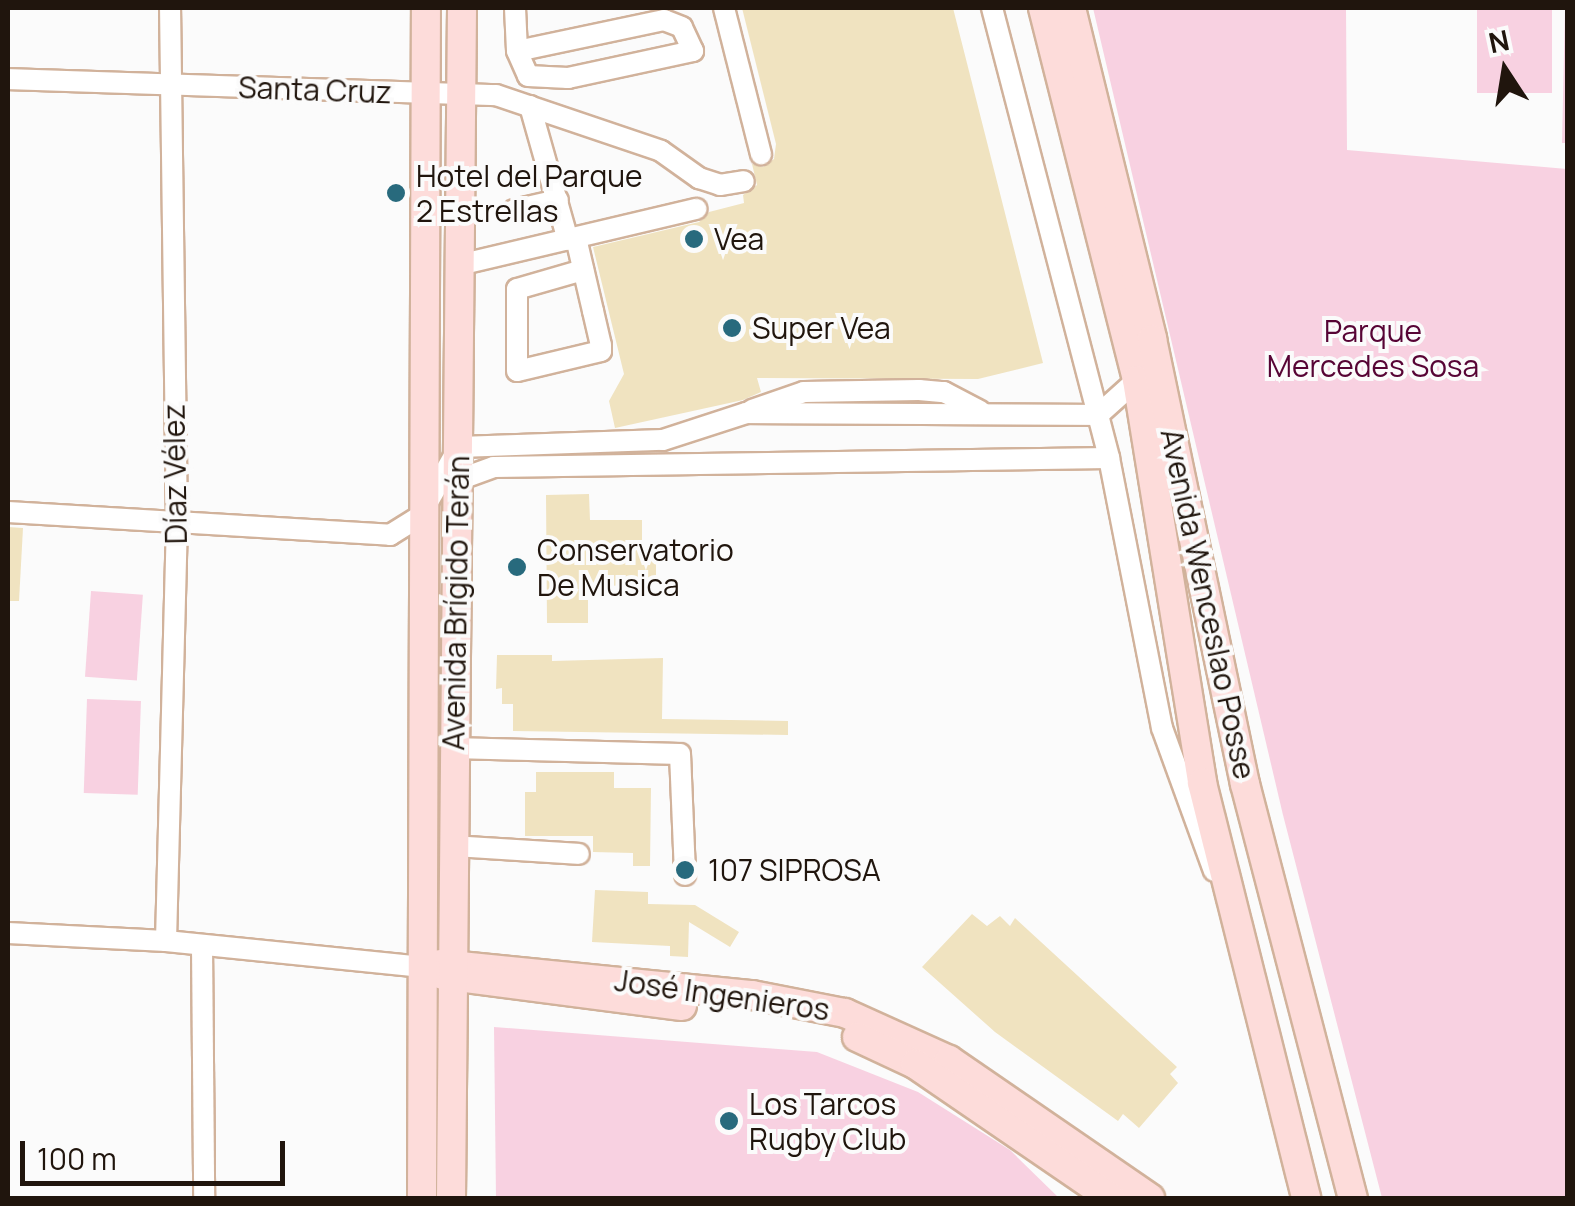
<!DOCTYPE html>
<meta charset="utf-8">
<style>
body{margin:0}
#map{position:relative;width:1575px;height:1206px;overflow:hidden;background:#fbfbfb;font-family:Manrope,sans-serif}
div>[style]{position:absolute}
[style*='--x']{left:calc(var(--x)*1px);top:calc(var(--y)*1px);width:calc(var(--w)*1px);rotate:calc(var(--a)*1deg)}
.green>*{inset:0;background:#f8d1e1;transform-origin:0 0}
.building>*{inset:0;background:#f0e3c0}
.roads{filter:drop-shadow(2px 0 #d1b29b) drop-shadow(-2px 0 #d1b29b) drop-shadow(0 2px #d1b29b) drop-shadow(0 -2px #d1b29b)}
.minor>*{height:20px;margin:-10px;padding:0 10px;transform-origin:10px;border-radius:10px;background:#fff}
.major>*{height:28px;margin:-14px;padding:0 14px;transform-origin:14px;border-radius:14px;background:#fddcda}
.dots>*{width:28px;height:28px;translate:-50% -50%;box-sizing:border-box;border:5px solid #fbfbfb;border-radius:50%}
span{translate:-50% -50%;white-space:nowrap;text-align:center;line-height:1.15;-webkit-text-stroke:8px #fbfbfb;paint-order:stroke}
.street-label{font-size:30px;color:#20150d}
.poi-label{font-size:30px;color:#20150d}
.left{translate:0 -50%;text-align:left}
.park-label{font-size:30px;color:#570435}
.frame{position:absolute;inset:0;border:10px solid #20150d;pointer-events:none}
.north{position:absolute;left:1455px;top:20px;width:100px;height:100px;-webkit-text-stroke:8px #fbfbfb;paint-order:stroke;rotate:348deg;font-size:28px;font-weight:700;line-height:40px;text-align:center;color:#20150d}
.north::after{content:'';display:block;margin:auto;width:35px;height:45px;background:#20150d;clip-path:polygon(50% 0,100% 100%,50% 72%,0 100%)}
.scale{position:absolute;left:20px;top:1141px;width:265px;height:45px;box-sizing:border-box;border:5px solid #20150d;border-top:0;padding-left:12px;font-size:30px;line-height:35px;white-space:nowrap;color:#20150d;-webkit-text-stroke:8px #fbfbfb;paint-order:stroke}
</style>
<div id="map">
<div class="green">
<i style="clip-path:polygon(1093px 8px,1346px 8px,1347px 150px,1567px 169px,1567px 1198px,1382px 1198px,1283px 815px)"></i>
<i style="left:1477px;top:8px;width:75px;height:85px"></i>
<i style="clip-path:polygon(1565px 8px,1568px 8px,1567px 143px,1562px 143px)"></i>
<i style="left:91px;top:591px;width:52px;height:86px;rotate:4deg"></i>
<i style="left:87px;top:699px;width:54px;height:94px;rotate:2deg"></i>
<i style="clip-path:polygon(494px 1027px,817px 1052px,918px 1092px,1010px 1150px,1059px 1198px,496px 1198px)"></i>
</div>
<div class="building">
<i style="clip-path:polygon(742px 8px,953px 8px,1043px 363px,978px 379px,757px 378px,761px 392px,743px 400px,615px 428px,609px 401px,624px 374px,593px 247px,699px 222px,709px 212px,744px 203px,743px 195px,757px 185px,752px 164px,763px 167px,774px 159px,776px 144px)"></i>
<i style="clip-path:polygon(589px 494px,590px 520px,642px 520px,642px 548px,656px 548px,656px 585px,596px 586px,596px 594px,588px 594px,588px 623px,547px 623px,546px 495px)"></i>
<i style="clip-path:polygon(8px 527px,23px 528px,19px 601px,8px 601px)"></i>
<i style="clip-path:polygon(497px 655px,552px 655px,552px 661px,663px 658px,662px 719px,788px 721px,788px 735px,513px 731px,513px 704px,502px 704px,502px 688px,496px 689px)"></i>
<i style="clip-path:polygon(536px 772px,614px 772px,614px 788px,651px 788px,650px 866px,633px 866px,633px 853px,593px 852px,593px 836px,525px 836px,525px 792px,536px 792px)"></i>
<i style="clip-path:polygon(595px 890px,648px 892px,648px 904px,695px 905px,739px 932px,730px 947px,689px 922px,688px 957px,670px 956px,670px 946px,592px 942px)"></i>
<i style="clip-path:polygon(972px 914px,987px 926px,1000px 916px,1010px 926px,1015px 918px,1177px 1067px,1170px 1074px,1178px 1083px,1139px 1128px,1123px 1114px,1118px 1121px,995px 1032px,922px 967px)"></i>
</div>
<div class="roads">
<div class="minor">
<i style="--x:515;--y:8;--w:43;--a:87.3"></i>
<i style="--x:517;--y:51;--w:27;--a:66"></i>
<i style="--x:528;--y:76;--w:40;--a:2.9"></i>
<i style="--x:568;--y:78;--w:128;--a:-12.2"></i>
<i style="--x:693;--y:51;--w:26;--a:-115"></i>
<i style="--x:682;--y:27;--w:19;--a:-159"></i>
<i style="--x:664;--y:20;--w:150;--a:168.1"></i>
<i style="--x:724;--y:8;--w:151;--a:75.8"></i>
<i style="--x:992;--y:8;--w:465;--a:75.4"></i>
<i style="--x:1109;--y:458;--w:275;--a:78.9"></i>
<i style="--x:1162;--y:728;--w:152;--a:70"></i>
<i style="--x:8;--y:79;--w:488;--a:1.9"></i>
<i style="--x:496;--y:95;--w:174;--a:18.7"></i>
<i style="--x:661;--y:151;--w:47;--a:35.4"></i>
<i style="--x:699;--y:178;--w:22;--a:18"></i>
<i style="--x:720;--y:185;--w:24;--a:-9"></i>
<i style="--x:530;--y:106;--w:139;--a:74.2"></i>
<i style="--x:514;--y:210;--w:45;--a:-12.8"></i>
<i style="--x:576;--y:238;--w:75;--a:76.9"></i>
<i style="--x:593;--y:311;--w:35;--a:77"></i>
<i style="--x:601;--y:345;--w:6;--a:90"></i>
<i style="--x:601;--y:351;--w:86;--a:166.6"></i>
<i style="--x:517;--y:371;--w:82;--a:-90"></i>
<i style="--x:517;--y:289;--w:69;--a:-16.1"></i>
<i style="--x:459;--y:265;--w:244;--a:-13.3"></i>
<i style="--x:752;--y:410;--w:55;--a:-19.1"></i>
<i style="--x:804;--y:392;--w:115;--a:-1"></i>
<i style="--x:919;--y:390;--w:25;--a:5"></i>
<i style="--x:944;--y:392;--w:41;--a:27.8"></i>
<i style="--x:458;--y:480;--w:38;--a:-20"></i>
<i style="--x:494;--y:467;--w:615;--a:-0.84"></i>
<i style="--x:8;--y:512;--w:383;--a:3.4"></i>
<i style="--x:390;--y:535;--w:36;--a:-32"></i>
<i style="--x:420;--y:516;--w:79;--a:-60.5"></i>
<i style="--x:459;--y:447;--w:204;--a:-2"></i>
<i style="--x:663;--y:440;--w:87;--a:-18"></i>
<i style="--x:746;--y:413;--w:352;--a:0.3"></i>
<i style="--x:1098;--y:415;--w:52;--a:-41.9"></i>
<i style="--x:453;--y:748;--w:227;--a:1.5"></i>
<i style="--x:680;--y:754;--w:121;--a:87.6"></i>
<i style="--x:453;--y:846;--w:126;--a:3.6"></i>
<i style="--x:8;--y:933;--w:158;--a:2.9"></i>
<i style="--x:166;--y:941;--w:258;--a:5.8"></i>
<i style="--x:166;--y:941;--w:415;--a:-88.5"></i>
<i style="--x:177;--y:526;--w:518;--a:-90.77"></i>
<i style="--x:202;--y:945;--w:253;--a:89.5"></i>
</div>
<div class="major">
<i style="--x:1043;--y:8;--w:384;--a:75.8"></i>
<i style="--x:1137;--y:380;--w:408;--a:80.8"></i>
<i style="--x:1202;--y:783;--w:428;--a:75.9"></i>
<i style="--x:1071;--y:8;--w:341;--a:76.2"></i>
<i style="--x:1152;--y:339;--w:455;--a:78.2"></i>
<i style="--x:1245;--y:784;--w:428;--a:75.4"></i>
<i style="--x:440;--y:964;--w:314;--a:5.7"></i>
<i style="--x:752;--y:995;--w:95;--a:11"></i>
<i style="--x:845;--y:1013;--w:114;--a:24.3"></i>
<i style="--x:949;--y:1060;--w:244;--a:34.5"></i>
<i style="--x:443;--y:975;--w:241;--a:7.4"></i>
<i style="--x:857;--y:1037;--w:64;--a:25"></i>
<i style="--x:915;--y:1064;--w:237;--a:34.4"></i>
<i style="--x:422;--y:1198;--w:1190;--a:-89.81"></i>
<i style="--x:451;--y:1198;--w:1190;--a:-89.47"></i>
</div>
</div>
<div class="dots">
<i style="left:396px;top:193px;background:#286a7d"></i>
<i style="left:694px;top:239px;background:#286a7d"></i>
<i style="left:732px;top:328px;background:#286a7d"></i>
<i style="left:517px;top:567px;background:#286a7d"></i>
<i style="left:685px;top:870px;background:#286a7d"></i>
<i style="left:729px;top:1121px;background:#286a7d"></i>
</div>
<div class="street-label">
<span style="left:315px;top:90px;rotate:2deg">Santa Cruz</span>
<span style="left:175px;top:474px;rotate:-91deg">Díaz Vélez</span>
<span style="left:456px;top:603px;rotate:-89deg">Avenida Brígido Terán</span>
<span style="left:1208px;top:604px;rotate:78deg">Avenida Wenceslao Posse</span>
<span style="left:722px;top:995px;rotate:8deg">José Ingenieros</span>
</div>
<div class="poi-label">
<span class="left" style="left:416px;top:193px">Hotel del Parque<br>2 Estrellas</span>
<span class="left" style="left:714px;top:239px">Vea</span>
<span class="left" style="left:752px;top:328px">Super Vea</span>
<span class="left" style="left:537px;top:567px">Conservatorio<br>De Musica</span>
<span class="left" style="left:708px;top:870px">107 SIPROSA</span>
<span class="left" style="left:749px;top:1121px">Los Tarcos<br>Rugby Club</span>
</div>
<div class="park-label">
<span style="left:1373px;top:348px">Parque<br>Mercedes Sosa</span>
</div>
<div class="frame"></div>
<div class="north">N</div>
<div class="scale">100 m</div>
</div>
